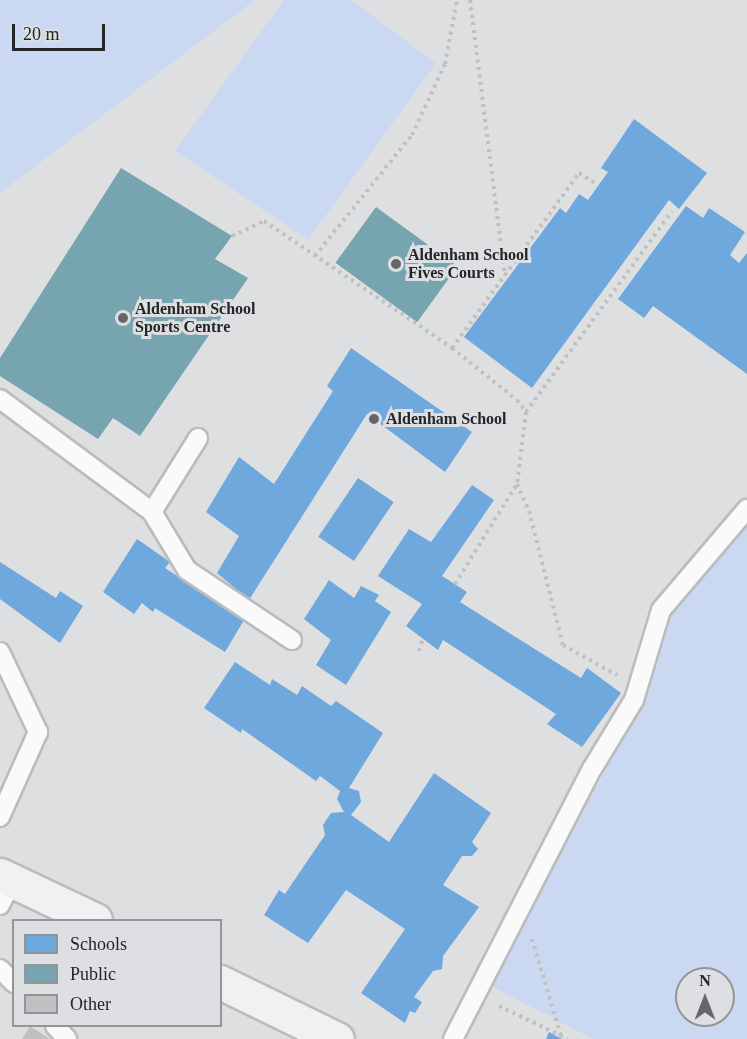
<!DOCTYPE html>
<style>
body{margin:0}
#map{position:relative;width:747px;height:1039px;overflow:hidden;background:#dedfe1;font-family:"Times New Roman",serif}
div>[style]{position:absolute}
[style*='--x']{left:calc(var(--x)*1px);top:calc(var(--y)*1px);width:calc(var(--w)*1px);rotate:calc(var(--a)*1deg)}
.green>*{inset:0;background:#cbd8f1}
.schools>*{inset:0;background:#6fa8dc;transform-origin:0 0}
.public>*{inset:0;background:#76a5af;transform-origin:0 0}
.building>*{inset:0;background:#c0c0c2}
.path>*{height:4px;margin-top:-2px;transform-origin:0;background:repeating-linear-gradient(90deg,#bfc0c0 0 3px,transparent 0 7.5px)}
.roads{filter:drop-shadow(2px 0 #bcbcbe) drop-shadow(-2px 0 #bcbcbe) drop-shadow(0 2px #bcbcbe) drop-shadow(0 -2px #bcbcbe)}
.lane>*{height:18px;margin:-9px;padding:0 9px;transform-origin:9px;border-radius:9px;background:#fafafa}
.secondary>*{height:33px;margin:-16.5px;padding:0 16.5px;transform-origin:16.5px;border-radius:16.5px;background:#eff1f3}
.dots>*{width:16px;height:16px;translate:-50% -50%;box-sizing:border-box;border:3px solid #dddfe2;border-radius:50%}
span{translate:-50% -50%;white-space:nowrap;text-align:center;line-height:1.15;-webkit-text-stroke:6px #dddfe2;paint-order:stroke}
.poi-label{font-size:16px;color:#242526;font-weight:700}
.left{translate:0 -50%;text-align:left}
.legend{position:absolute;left:12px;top:919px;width:210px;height:108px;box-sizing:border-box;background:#dddfe2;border:2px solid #939597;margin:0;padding:8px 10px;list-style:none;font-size:18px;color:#242526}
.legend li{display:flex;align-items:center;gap:12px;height:30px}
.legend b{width:30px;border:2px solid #939597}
.north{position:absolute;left:675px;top:967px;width:60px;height:60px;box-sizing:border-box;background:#dddfe2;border:2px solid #939597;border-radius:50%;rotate:0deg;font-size:16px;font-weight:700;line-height:24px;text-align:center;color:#242526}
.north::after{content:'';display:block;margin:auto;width:21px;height:27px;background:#656667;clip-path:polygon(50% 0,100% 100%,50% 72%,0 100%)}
.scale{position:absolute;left:12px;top:24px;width:93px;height:27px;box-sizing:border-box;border:3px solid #242526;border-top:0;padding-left:8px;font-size:18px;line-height:21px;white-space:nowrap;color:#242526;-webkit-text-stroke:4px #dddfe2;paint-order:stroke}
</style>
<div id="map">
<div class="green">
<i style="clip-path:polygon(0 0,255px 0,0 193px)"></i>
<i style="clip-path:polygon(284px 0,351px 0,436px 63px,308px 240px,175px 151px)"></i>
<i style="clip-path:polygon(evenodd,747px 520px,747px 1039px,593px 1039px,489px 985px,644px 699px,670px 612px,747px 520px,687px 979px,723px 979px,723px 1015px,687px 1015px,687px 979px)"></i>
</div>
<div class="schools">
<i style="clip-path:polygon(634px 119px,707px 173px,679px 209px,669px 200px,532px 388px,464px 337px,560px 208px,566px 213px,579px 194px,588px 200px,608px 172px,601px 168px)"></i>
<i style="clip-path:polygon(686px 206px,703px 218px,709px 208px,745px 232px,730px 255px,739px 263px,747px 253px,747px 374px,653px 306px,644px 318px,618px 299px)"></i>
<i style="clip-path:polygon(351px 348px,472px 432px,445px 472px,367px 414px,249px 600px,217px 573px,239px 536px,206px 512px,239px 457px,274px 484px,333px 391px,327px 386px)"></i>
<i style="left:358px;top:478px;width:43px;height:71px;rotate:34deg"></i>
<i style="clip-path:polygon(472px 485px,494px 500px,442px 576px,467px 592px,460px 602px,581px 678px,587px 668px,621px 693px,582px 747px,547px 724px,556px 714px,443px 640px,438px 650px,406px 626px,422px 604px,378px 576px,409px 529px,431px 542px)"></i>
<i style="clip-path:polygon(137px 539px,170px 562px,165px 568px,244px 620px,225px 652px,155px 608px,153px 612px,142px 603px,134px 614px,103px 592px)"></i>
<i style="clip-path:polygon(0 562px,56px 598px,60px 591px,83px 606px,60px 643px,0 599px)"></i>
<i style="clip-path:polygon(329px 580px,354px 598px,361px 586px,379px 595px,375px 601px,391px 612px,346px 685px,316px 665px,331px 640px,304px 619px)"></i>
<i style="clip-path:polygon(235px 662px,270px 685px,272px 679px,297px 695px,302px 686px,331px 706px,336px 701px,383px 733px,349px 788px,359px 791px,361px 802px,351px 815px,389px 842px,434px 773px,491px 813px,472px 842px,478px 849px,472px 856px,462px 856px,443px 885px,479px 907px,443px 956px,442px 969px,433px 971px,414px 997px,422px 1002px,415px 1013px,410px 1011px,405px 1023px,361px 993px,405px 929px,346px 890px,308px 943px,264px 915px,279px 890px,285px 894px,325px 835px,323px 825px,331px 813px,344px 812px,337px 799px,340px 791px,320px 776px,316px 781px,242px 729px,241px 733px,204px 708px)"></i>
<i style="clip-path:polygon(549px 1032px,562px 1039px,546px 1039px)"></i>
</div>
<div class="public">
<i style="clip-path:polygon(121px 168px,232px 236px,215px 259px,248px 278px,140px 436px,113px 418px,98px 439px,0 376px,0 358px)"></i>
<i style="left:376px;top:207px;width:101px;height:69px;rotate:36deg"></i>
</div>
<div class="building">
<i style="clip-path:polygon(30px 1026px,50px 1039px,22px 1039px)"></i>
</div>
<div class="path">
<i style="--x:470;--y:0;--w:278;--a:82.8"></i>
<i style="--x:232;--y:236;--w:35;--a:-25"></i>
<i style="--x:264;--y:221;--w:227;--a:34"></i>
<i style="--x:452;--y:348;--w:83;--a:38.7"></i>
<i style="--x:517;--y:400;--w:15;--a:53"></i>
<i style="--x:526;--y:412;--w:73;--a:97.1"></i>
<i style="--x:517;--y:484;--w:30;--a:66"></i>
<i style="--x:529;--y:511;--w:138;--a:75.8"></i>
<i style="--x:563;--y:645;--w:62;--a:29.1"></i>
<i style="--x:315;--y:256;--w:155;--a:-51.3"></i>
<i style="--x:412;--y:135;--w:78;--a:-65.1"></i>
<i style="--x:445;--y:64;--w:65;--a:-79.4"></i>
<i style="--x:452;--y:348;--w:216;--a:-54"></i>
<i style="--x:579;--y:173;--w:19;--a:32"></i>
<i style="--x:526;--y:412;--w:248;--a:-54"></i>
<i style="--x:455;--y:584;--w:118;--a:-58.2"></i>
<i style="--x:419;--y:651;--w:14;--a:-73"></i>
<i style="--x:532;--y:939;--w:101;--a:73.4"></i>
<i style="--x:499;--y:1006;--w:76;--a:25.6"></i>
</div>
<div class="roads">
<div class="lane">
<i style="--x:0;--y:399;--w:189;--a:36.6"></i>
<i style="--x:152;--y:512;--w:68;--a:58.9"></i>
<i style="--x:187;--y:570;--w:126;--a:33.7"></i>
<i style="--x:152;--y:512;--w:87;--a:-58.1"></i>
<i style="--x:0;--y:652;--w:89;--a:64.6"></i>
<i style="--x:38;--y:732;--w:93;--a:114.1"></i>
<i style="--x:0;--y:905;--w:27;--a:-63"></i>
<i style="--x:0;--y:969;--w:20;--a:45"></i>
<i style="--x:55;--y:1026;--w:18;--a:47"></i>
<i style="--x:453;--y:1039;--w:304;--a:-62.8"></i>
<i style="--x:592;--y:769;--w:81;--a:-58.7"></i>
<i style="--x:634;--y:700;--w:94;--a:-73.3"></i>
<i style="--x:661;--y:610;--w:133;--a:-49.6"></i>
</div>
<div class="secondary">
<i style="--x:0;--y:875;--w:105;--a:25.3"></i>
<i style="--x:220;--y:982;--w:130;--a:26"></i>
</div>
</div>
<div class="dots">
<i style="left:396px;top:264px;background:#656667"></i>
<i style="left:123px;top:318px;background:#656667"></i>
<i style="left:374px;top:419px;background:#656667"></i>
</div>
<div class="poi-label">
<span class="left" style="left:408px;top:264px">Aldenham School<br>Fives Courts</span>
<span class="left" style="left:135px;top:318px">Aldenham School<br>Sports Centre</span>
<span class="left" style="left:386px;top:419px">Aldenham School</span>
</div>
<ul class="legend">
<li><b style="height:16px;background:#6fa8dc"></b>Schools</li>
<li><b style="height:16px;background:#76a5af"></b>Public</li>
<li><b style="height:16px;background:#c0c0c2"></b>Other</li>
</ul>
<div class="north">N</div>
<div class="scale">20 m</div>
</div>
